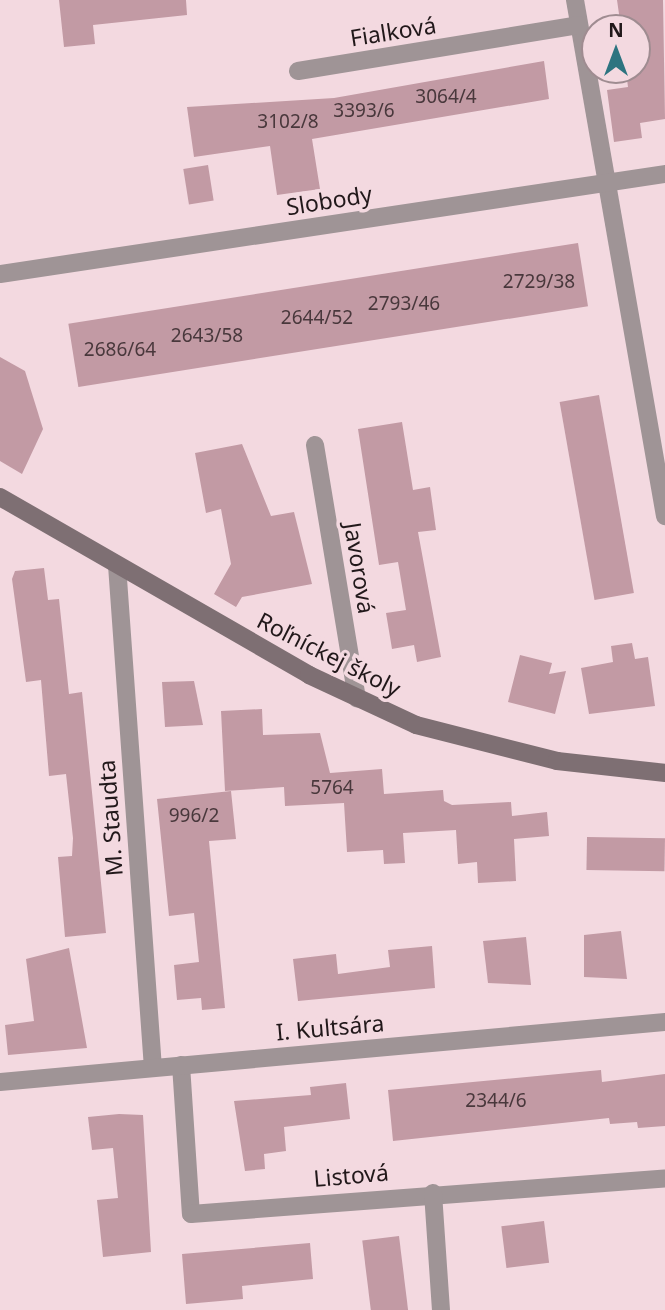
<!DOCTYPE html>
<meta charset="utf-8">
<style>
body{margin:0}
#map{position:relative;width:665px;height:1310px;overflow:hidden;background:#f3d9e0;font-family:"Noto Sans",sans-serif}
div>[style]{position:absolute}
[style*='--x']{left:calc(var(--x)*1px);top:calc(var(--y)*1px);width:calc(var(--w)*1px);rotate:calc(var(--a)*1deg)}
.building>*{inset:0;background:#c29aa4;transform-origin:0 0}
.street>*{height:18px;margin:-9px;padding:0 9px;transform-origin:9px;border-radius:9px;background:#9f9496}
.secondary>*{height:18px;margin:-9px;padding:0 9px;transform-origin:9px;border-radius:9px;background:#7e6f73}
span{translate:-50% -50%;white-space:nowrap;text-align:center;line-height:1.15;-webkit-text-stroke:7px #f3d9e0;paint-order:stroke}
.number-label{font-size:19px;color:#49383c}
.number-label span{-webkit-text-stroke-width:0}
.street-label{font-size:23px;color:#21181a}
.north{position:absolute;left:581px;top:14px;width:70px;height:70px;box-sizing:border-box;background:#f3d9e0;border:2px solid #9f8c91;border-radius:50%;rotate:0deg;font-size:19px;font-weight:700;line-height:28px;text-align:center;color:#21181a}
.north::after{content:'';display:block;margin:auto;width:24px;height:32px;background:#2d7480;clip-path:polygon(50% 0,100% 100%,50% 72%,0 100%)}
</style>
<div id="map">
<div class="building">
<i style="clip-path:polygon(59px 0,186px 0,187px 15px,93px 25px,95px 44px,64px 47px)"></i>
<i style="clip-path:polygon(617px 0,663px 0,665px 119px,640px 123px,642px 138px,614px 142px,607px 90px,628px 87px,626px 72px,637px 70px,637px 28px,621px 28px)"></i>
<i style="clip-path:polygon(544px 61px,549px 99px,312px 139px,320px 189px,277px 195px,270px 146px,194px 157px,187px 107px,334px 98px)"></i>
<i style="left:208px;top:165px;width:36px;height:25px;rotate:81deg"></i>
<i style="left:578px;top:243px;width:64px;height:516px;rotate:81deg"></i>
<i style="clip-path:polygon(0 357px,25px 371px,43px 429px,22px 474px,0 461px)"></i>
<i style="left:599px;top:395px;width:201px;height:40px;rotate:80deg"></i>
<i style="clip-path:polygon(402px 422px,413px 490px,430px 487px,436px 530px,418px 532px,441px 657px,417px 662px,414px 645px,392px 649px,386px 613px,406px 610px,398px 562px,379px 565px,358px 429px)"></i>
<i style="clip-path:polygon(242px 444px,271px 516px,294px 512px,312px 584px,242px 597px,236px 607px,214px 594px,231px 564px,221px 509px,206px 513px,195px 453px)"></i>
<i style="clip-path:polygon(44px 568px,48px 600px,59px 599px,69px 694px,82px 692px,106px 933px,65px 937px,58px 857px,72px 856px,73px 838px,66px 774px,49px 776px,41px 680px,26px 682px,12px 579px,15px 571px)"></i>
<i style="clip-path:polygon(632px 643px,635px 659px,648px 657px,655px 706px,589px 714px,581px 668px,613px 662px,611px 646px)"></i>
<i style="clip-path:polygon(520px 655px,552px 663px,549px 674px,566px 671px,555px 714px,508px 702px)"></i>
<i style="clip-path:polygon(194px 681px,203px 725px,165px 727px,162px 682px)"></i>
<i style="clip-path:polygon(262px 709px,263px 735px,320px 733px,330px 773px,382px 769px,384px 794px,443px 790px,444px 801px,452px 805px,511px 802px,512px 816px,547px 812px,549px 836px,514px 839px,516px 881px,478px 883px,477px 862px,458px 864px,456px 830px,403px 833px,405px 863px,384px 864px,383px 850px,347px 852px,344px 803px,285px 806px,284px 787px,225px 791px,221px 711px)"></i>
<i style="clip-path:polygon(231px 791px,236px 839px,209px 841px,225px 1008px,202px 1010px,201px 998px,177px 1000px,174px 965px,199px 962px,194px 913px,169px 916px,157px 799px)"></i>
<i style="left:587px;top:837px;width:78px;height:33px;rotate:1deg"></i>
<i style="clip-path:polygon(621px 931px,627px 979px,584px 977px,584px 935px)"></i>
<i style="clip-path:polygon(526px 937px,531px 985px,488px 983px,483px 941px)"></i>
<i style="clip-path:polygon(432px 946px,435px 988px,298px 1001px,293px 959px,336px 954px,338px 974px,390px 967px,388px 950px)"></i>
<i style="clip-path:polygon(69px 948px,87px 1048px,8px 1055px,5px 1025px,34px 1021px,26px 959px)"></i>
<i style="clip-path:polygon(601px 1070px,602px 1082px,665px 1074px,665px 1126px,638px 1128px,637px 1122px,610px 1124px,609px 1118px,393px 1141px,388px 1090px)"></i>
<i style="clip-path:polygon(346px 1083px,350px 1119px,284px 1127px,286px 1151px,264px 1154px,265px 1169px,245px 1171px,234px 1101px,311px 1095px,310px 1087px)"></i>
<i style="clip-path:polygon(119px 1114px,143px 1115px,151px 1252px,103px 1257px,97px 1200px,118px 1198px,113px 1148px,92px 1150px,88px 1117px)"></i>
<i style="left:544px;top:1221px;width:42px;height:43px;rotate:83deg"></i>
<i style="left:399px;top:1236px;width:75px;height:37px;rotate:83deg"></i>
<i style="clip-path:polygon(310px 1243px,313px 1279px,242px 1286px,243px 1299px,186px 1304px,182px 1254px)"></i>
</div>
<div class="street">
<i style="--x:575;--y:0;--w:524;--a:80.11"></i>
<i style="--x:298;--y:71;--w:284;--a:-9.3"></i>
<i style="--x:0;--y:274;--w:672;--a:-8.55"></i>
<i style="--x:315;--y:445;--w:257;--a:80.6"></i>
<i style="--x:117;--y:565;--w:504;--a:85.91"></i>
<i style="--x:181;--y:1065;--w:149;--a:86.2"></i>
<i style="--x:191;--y:1214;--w:475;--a:-4.3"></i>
<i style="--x:0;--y:1082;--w:668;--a:-5.16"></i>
<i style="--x:433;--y:1193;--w:117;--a:86.1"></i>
</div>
<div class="secondary">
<i style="--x:0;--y:497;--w:357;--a:29.9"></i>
<i style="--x:309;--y:675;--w:118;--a:25"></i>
<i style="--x:416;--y:725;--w:146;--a:14.3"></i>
<i style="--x:557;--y:761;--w:109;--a:6.3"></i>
</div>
<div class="number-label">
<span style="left:446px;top:97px">3064/4</span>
<span style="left:364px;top:111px">3393/6</span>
<span style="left:288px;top:122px">3102/8</span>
<span style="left:539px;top:282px">2729/38</span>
<span style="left:404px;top:304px">2793/46</span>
<span style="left:317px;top:318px">2644/52</span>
<span style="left:207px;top:336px">2643/58</span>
<span style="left:120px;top:350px">2686/64</span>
<span style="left:332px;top:788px">5764</span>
<span style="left:194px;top:816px">996/2</span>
<span style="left:496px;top:1101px">2344/6</span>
</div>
<div class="street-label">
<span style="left:393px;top:31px;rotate:-9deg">Fialková</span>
<span style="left:329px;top:200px;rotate:-9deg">Slobody</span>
<span style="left:360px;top:568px;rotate:81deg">Javorová</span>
<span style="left:329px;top:654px;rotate:27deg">Roľníckej školy</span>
<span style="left:110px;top:818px;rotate:-94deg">M. Staudta</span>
<span style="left:330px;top:1027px;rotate:-5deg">I. Kultsára</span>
<span style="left:351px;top:1175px;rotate:-5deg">Listová</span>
</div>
<div class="north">N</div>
</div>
